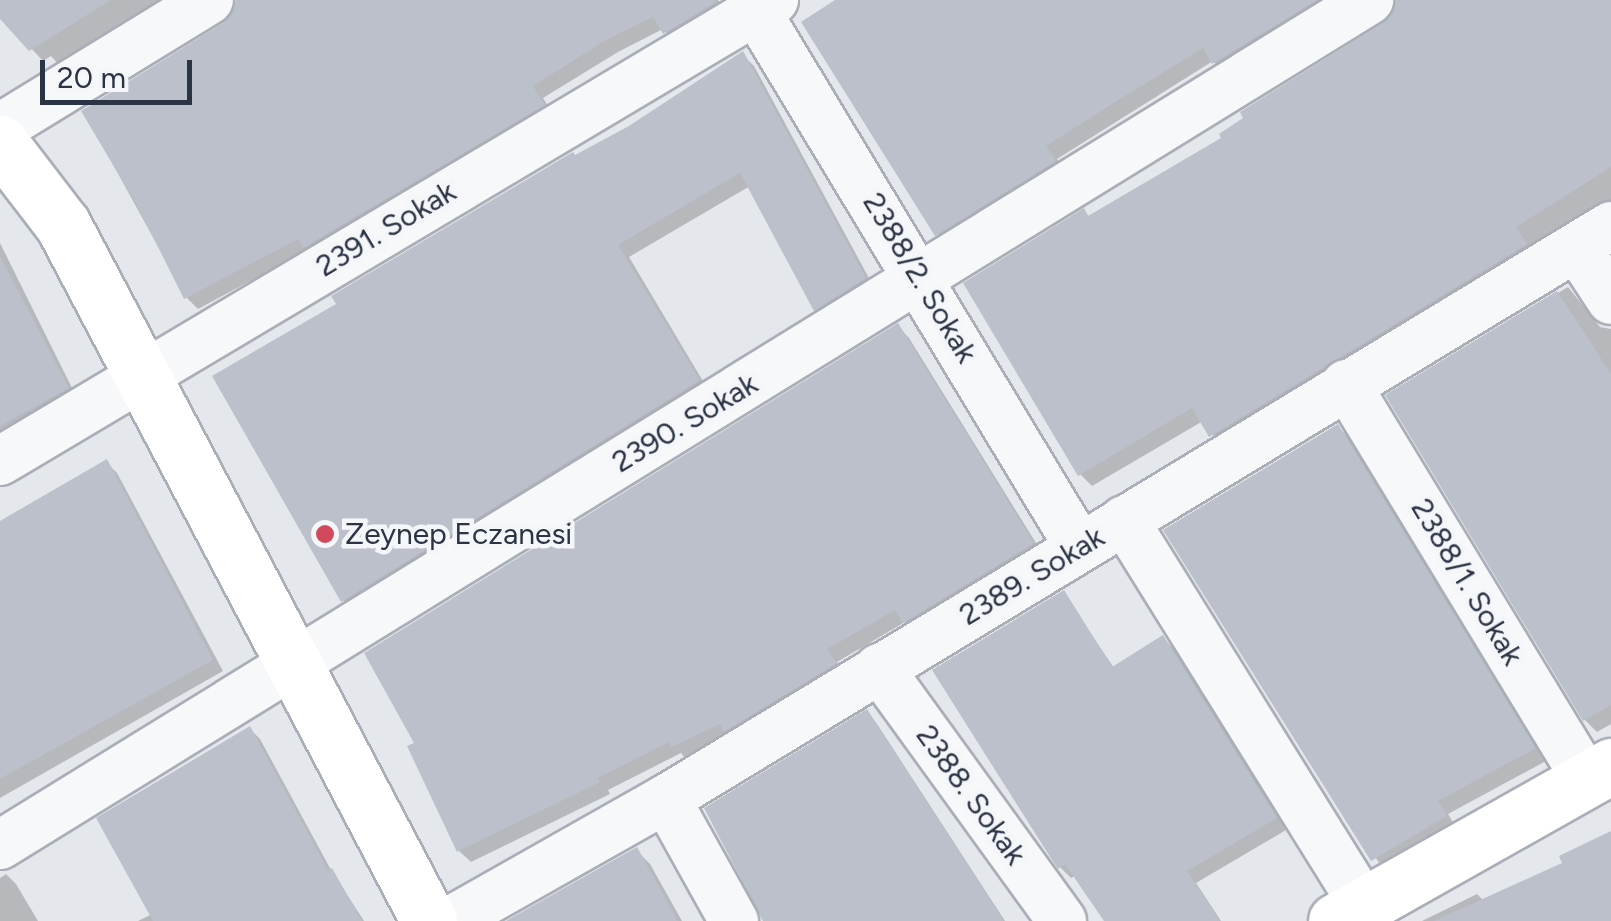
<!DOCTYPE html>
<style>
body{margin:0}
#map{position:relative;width:1611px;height:921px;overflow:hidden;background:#e4e7ec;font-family:Figtree,sans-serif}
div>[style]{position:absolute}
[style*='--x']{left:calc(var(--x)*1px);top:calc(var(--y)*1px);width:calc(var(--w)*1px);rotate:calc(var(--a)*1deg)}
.shadow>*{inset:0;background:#0003}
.building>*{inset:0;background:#bbc0ca}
.roads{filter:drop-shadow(2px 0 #a9aeb7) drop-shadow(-2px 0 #a9aeb7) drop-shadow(0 2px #a9aeb7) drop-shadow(0 -2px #a9aeb7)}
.street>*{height:48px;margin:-24px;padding:0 24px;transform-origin:24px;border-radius:24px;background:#f7f8fa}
.secondary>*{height:55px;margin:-27.5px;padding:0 27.5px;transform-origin:27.5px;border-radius:27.5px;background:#fff}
.dots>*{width:28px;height:28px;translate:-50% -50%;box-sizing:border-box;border:5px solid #f4f6f9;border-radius:50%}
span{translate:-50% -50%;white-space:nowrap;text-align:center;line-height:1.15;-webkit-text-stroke:9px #f4f6f9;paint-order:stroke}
.street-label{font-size:30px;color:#2b3445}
.poi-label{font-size:30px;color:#2b3445}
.left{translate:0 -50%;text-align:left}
.scale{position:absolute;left:40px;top:60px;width:152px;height:45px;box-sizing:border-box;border:5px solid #2b3445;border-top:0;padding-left:12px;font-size:30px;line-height:35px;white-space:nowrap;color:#2b3445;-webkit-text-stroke:8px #f4f6f9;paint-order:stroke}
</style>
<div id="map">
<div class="shadow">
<i style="clip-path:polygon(0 0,188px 0,67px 74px,51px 56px,43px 61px,0 15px)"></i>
<i style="clip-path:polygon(239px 0,718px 0,727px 15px,677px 44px,663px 29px,618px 52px,543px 98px,555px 117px,198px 309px,186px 297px,84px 112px,226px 25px)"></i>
<i style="clip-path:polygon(840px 0,1348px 0,1226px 75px,1213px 61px,1057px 159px,1066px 174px,949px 246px,937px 234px)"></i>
<i style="clip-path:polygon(1399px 0,1611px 0,1611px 213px,1223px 448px,1203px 421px,1092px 486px,1080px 474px,1084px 211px,1090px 218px,1224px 138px,1385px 25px)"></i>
<i style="clip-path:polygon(742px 54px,754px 66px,876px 291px,828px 321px,816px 309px,750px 186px,629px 257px,710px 393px,355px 612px,343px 600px,339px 305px,630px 128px)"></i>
<i style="clip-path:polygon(0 243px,78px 400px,0 445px)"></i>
<i style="clip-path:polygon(1568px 287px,1600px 327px,1611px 329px,1611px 724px,1597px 732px,1585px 720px,1388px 396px)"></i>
<i style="clip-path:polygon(898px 326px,909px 338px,1044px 556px,917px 633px,905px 622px,837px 662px,846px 676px,685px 758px,681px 753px,608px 790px,610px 794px,471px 862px,459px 851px)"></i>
<i style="clip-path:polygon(1338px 427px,1350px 439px,1546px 761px,1448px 814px,1457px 829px,1385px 872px,1339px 801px)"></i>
<i style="clip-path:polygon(106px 462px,117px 473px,223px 671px,0 798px,0 523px)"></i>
<i style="clip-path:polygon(1063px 593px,1114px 668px,1163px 638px,1174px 649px,1286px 830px,1196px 883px,1221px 921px,1107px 921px,1076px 875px,1071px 878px,1060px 867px)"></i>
<i style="clip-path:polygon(866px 713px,877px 724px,1005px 921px,766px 921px)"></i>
<i style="clip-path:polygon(250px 729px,260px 739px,331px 870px,364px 921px,138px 921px,152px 914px)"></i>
<i style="clip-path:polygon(1611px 834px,1611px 921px,1422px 921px,1477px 894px,1484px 901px,1565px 864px)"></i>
<i style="clip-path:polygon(636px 850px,650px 864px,682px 921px,511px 921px)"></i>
<i style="clip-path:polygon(6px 874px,16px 884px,38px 921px,0 921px,0 878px)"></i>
</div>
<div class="building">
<i style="clip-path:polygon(0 0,111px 0,29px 51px,0 19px)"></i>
<i style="clip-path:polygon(236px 0,715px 0,716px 2px,663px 34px,653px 17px,606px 40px,533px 86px,545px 105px,303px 248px,298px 239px,184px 299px,138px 207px,81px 111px,223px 23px)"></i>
<i style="clip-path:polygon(835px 0,1317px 0,1212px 64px,1203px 48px,1112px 104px,1046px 146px,1056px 161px,935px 236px,801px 22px)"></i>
<i style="clip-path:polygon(1396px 0,1611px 0,1611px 167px,1516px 227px,1527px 244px,1209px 437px,1192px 408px,1078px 476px,963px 283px,1084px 208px,1088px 216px,1221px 138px,1219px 134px,1243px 118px,1240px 112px,1383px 23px)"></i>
<i style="clip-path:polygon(743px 51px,866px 278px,814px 311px,740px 173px,618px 245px,700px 380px,341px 602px,212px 376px,336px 304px,331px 296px,573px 152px,575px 155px,629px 126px)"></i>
<i style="clip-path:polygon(0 256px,69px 388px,0 426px)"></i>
<i style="clip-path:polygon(1557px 291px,1611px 374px,1611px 705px,1583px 721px,1385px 395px)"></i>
<i style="clip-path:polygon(898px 323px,1034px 543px,903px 623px,895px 610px,827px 649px,837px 663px,724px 732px,720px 724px,671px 747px,669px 742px,598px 778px,600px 782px,457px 852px,407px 746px,414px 743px,364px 653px)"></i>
<i style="clip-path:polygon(1338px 424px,1536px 748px,1438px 801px,1447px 816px,1371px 861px,1163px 530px)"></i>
<i style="clip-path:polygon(107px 459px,213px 660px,0 779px,0 521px)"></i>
<i style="clip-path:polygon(1064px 590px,1112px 667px,1163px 635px,1277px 818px,1187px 871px,1220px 921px,1104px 921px,1065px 864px,1058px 869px,1052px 860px,932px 670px)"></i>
<i style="clip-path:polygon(867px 709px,1004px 921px,763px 921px,704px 808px)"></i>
<i style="clip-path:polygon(250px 726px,328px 870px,332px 868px,362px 921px,153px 921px,96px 818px)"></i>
<i style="clip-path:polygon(1611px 831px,1611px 921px,1434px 921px,1562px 863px,1559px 856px)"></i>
<i style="clip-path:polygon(637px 847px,678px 921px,506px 921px)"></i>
</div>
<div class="roads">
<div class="street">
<i style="--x:756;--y:11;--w:627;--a:58.9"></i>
<i style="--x:0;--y:128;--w:245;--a:-31.5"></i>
<i style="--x:1577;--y:248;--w:62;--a:56.8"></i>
<i style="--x:1346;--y:384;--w:464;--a:58.7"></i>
<i style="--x:0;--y:461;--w:901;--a:-30.78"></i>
<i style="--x:1124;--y:520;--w:455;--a:58.1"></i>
<i style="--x:879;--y:668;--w:312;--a:54.1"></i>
<i style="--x:666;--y:799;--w:140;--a:60.9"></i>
<i style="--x:0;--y:845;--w:1609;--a:-31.68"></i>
<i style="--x:450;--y:921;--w:248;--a:-29.5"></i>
<i style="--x:666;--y:799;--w:1105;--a:-31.23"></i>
</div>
<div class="secondary">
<i style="--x:0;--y:143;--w:103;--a:52.5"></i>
<i style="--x:63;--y:225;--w:786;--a:62.26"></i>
<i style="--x:1336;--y:921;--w:316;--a:-29.4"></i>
</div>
</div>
<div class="dots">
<i style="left:325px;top:534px;background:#d1495b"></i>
</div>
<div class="street-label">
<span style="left:386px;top:229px;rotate:-31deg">2391. Sokak</span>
<span style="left:920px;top:278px;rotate:59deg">2388/2. Sokak</span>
<span style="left:685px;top:423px;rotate:-31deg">2390. Sokak</span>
<span style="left:1032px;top:576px;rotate:-31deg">2389. Sokak</span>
<span style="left:1467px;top:582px;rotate:59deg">2388/1. Sokak</span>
<span style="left:971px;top:795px;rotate:54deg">2388. Sokak</span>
</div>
<div class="poi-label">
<span class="left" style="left:345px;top:534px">Zeynep Eczanesi</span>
</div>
<div class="scale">20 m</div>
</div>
